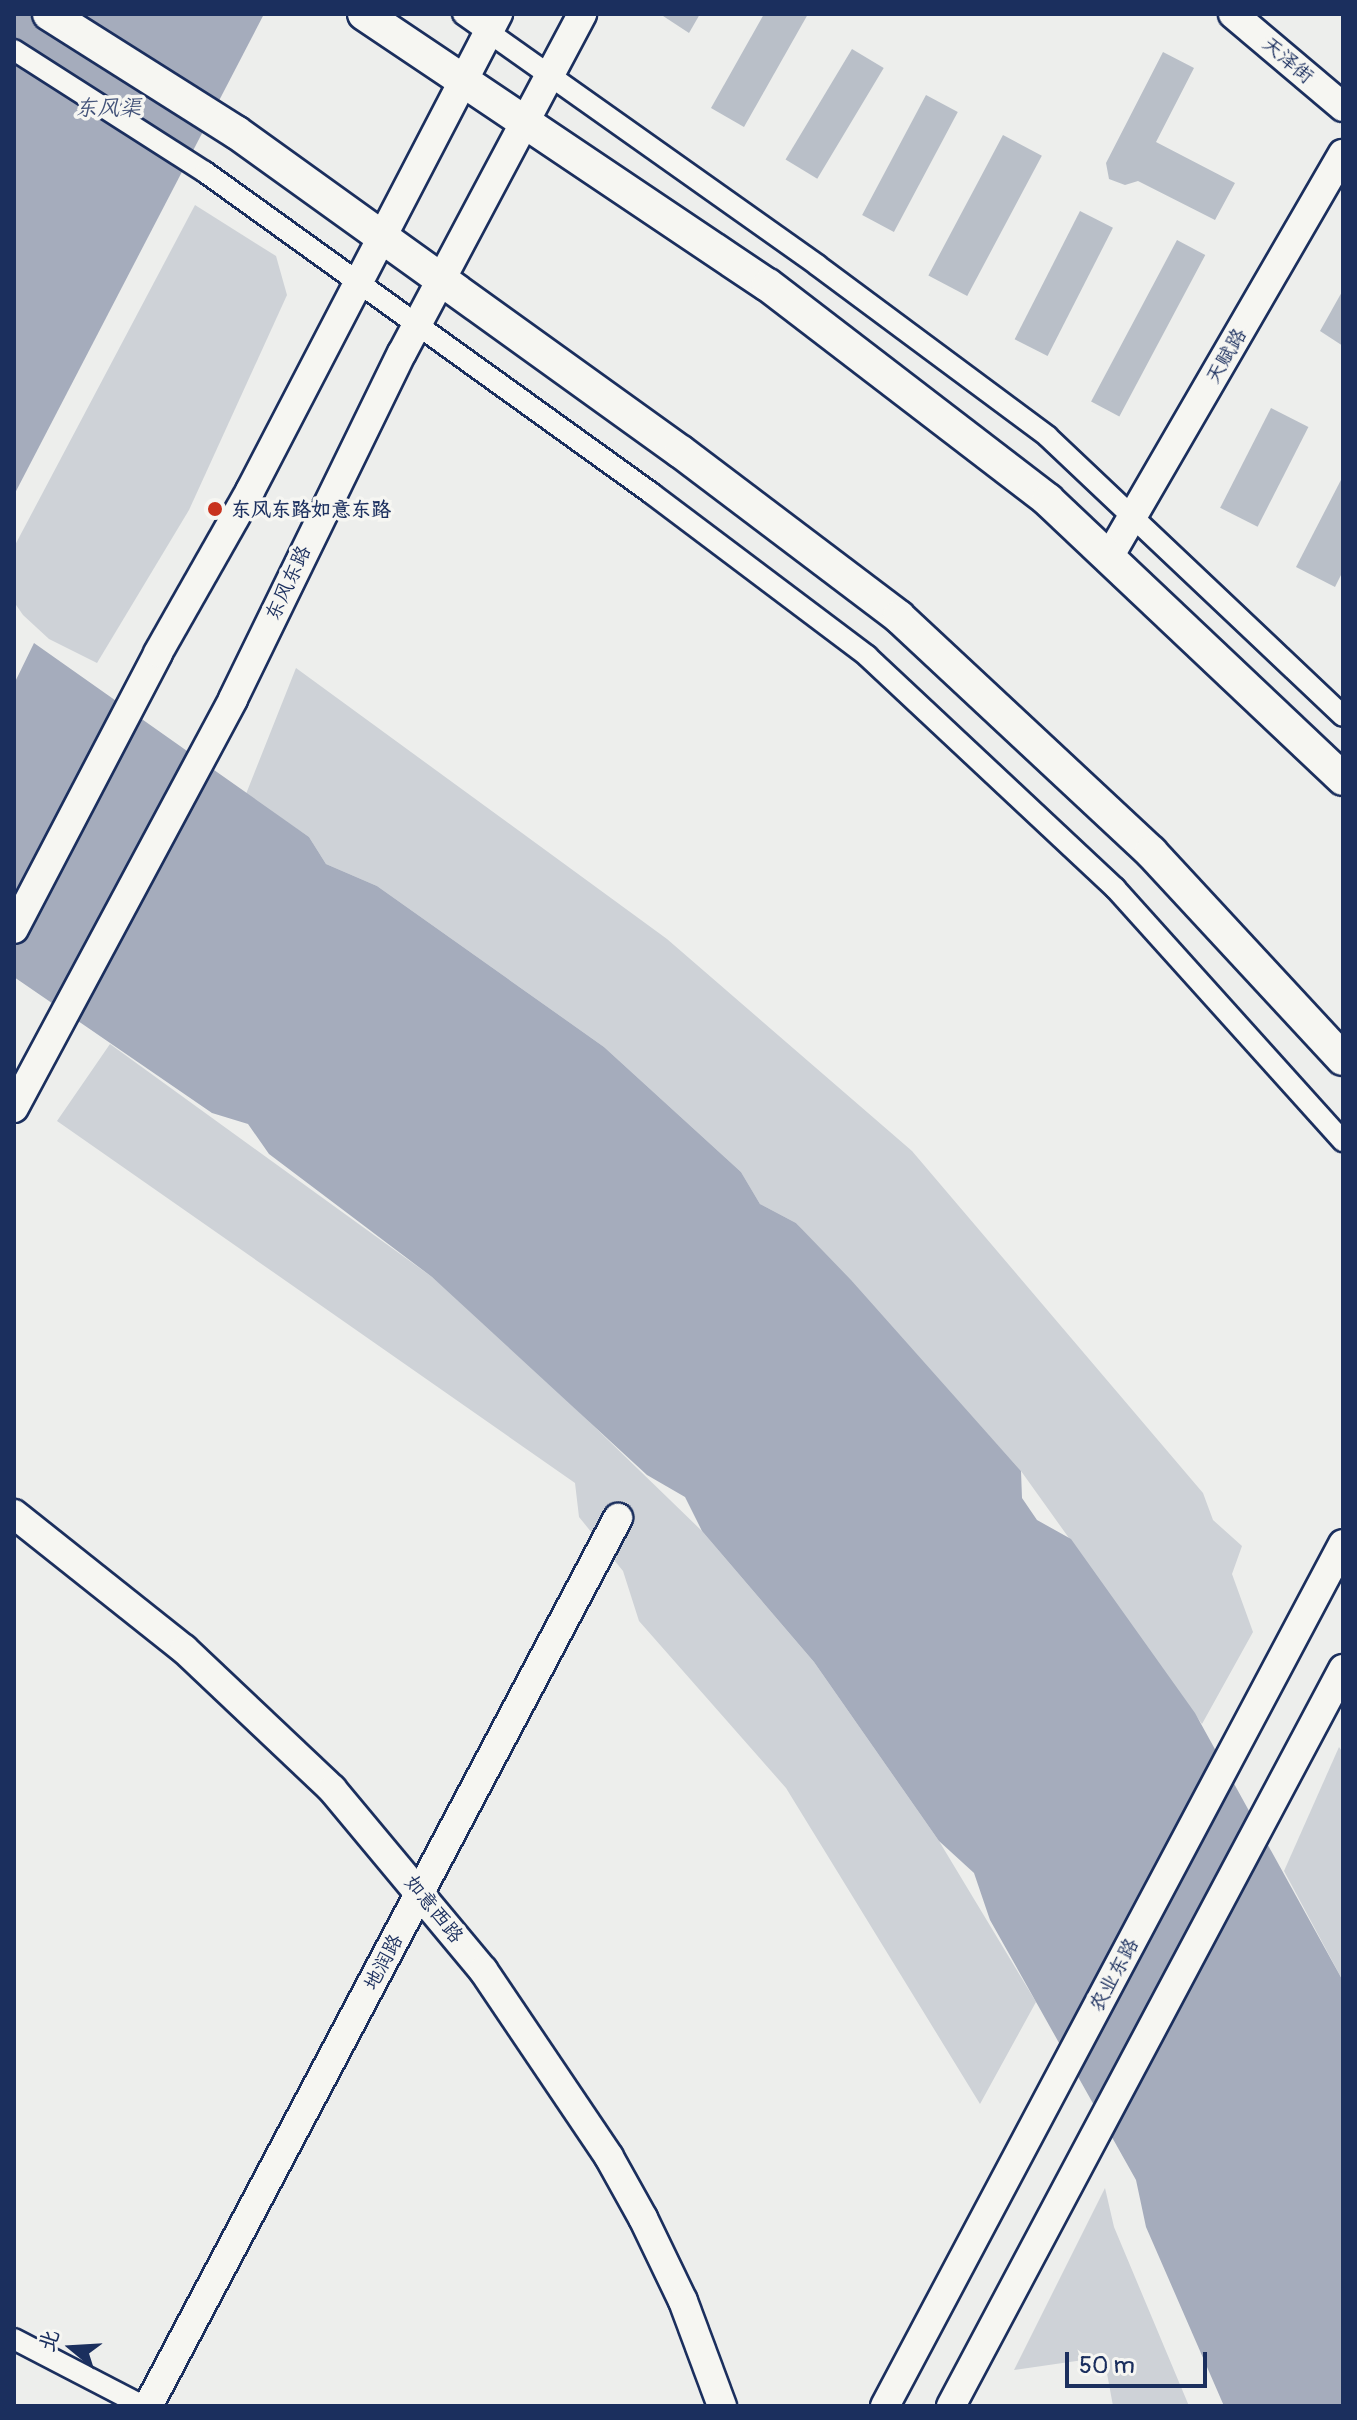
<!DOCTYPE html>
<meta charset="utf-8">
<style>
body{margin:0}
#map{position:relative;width:1357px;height:2420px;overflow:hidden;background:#edeeec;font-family:Pangolin,"LXGW WenKai TC",sans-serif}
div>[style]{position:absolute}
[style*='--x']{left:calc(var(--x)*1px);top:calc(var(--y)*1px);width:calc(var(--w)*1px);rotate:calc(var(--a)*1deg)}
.green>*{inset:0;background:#ced2d7}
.water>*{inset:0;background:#a5acbc}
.building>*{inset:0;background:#b9bfc8;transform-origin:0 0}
.roads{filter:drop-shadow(2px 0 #1b2f5e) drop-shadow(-2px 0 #1b2f5e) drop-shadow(0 2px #1b2f5e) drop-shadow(0 -2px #1b2f5e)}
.street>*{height:20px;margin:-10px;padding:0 10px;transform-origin:10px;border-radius:10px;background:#f6f6f2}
.secondary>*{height:28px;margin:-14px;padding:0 14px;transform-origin:14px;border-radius:14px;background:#f6f6f2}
.primary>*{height:32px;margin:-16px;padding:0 16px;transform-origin:16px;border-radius:16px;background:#f6f6f2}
.dots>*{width:22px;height:22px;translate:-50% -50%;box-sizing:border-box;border:4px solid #f6f6f2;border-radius:50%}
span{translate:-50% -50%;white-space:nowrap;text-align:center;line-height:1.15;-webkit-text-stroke:7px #f6f6f2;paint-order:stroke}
.street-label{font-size:20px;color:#1b2f5e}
.poi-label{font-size:20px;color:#1b2f5e;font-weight:700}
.left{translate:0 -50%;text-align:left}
.water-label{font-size:22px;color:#44547a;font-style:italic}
.frame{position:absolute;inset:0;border:16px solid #1b2f5e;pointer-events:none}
.north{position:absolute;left:32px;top:2308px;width:80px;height:80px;-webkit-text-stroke:6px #f6f6f2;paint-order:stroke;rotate:288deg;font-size:22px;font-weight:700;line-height:32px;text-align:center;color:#1b2f5e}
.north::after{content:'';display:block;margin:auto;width:28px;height:36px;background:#1b2f5e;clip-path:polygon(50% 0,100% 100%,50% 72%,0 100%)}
.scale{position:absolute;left:1065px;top:2352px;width:142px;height:36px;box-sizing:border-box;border:4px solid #1b2f5e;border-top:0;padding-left:10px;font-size:24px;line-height:28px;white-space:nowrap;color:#1b2f5e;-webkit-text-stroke:6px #f6f6f2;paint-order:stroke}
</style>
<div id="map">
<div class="green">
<i style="clip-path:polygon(195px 205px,276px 256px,287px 295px,189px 510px,97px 663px,49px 639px,23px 615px,14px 602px,14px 547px)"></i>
<i style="clip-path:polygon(296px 668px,667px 939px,912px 1151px,1203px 1493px,1213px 1520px,1242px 1546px,1232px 1574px,1253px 1632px,1202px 1724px,1021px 1471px,796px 1223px,760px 1204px,741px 1172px,604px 1047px,377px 886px,326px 864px,309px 837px,246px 794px)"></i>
<i style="clip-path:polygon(110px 1044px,432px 1277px,504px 1339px,702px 1531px,814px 1662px,939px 1841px,1036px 2002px,980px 2104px,786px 1788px,639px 1621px,623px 1571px,579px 1517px,575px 1483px,57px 1121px)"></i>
<i style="clip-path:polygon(1339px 1747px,1343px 1753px,1343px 1981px,1284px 1871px)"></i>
<i style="clip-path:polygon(1105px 2188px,1114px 2227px,1189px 2406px,1113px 2406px,1104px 2357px,1014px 2370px)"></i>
</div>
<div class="water">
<i style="clip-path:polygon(14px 14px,264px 14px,14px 495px)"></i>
<i style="clip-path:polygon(34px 643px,309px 837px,326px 864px,377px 886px,604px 1047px,741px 1172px,760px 1204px,796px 1223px,851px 1280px,1021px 1471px,1022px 1498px,1037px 1520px,1071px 1539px,1195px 1713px,1343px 1981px,1343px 2406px,1224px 2406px,1146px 2227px,1136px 2180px,990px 1920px,974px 1873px,939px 1841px,814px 1662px,702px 1531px,685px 1497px,647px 1475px,432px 1277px,269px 1154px,248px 1124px,212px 1113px,14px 977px,14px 684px)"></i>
</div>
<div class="building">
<i style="clip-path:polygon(660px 14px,700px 14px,689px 33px)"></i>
<i style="clip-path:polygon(764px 14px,808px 14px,744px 127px,711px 108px)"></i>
<i style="left:852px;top:49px;width:37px;height:129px;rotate:31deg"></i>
<i style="clip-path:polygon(1163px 52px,1194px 68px,1156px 142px,1235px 183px,1215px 220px,1138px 181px,1125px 185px,1109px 179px,1106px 163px)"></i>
<i style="left:926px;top:95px;width:36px;height:136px;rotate:28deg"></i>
<i style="left:1003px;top:135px;width:44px;height:159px;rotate:28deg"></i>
<i style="left:1080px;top:211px;width:37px;height:144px;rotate:27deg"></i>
<i style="left:1177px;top:240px;width:32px;height:183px;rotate:28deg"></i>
<i style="clip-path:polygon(1343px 290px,1343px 346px,1320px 331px)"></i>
<i style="left:1271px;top:408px;width:42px;height:112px;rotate:27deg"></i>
<i style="clip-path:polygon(1343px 476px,1343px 571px,1335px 587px,1296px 567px)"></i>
</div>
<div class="roads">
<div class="street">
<i style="--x:463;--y:14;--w:434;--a:35.3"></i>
<i style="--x:817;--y:265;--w:287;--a:36.6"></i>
<i style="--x:1047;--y:436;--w:407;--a:43.4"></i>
<i style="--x:14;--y:50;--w:227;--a:32.6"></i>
<i style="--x:205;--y:172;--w:550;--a:35.74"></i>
<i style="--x:651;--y:493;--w:271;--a:37"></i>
<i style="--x:867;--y:656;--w:340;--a:43.1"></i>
<i style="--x:1115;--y:888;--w:341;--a:48"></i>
<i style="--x:14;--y:2339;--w:145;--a:27.4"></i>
</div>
<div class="secondary">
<i style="--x:1233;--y:14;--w:144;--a:40.2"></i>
<i style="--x:1109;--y:557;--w:466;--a:-59.9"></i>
<i style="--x:14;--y:929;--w:311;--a:-62.4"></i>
<i style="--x:158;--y:653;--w:186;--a:-60.4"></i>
<i style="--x:250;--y:491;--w:538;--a:-62.53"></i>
<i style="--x:14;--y:1108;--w:464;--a:-61.8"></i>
<i style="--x:233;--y:699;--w:385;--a:-64"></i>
<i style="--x:402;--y:353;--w:384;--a:-62"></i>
<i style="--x:14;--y:1514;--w:217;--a:38.5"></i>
<i style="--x:184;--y:1649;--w:204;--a:43.4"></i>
<i style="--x:332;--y:1789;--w:236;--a:50.2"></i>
<i style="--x:483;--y:1970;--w:225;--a:56"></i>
<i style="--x:609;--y:2157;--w:70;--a:60.9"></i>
<i style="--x:643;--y:2218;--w:92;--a:64.3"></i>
<i style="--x:683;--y:2301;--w:112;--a:69.6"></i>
<i style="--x:148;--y:2406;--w:1005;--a:-62.11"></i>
<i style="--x:885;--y:2406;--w:976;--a:-62.02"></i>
<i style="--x:951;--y:2406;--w:835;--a:-61.99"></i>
</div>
<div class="primary">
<i style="--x:49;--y:14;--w:221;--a:32.3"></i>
<i style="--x:236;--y:132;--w:548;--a:35.72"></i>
<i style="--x:681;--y:452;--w:273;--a:37.1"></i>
<i style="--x:899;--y:617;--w:345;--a:43"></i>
<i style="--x:1151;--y:852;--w:282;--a:47.2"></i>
<i style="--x:364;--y:14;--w:486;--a:33.9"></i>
<i style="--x:768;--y:285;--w:353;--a:37.5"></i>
<i style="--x:1048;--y:500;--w:406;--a:43.4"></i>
</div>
</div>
<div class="dots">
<i style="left:215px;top:509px;background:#c8321e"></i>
</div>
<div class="street-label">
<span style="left:1288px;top:60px;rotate:40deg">天泽街</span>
<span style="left:1226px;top:356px;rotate:-60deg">天赋路</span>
<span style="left:288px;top:583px;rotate:-65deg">东风东路</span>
<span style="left:434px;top:1909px;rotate:51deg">如意西路</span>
<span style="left:383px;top:1962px;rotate:-62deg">地润路</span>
<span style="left:1114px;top:1975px;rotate:-62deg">农业东路</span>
</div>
<div class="poi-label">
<span class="left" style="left:231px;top:509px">东风东路如意东路</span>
</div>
<div class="water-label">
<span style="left:108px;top:109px">东风渠</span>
</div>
<div class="frame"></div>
<div class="north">北</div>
<div class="scale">50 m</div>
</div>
